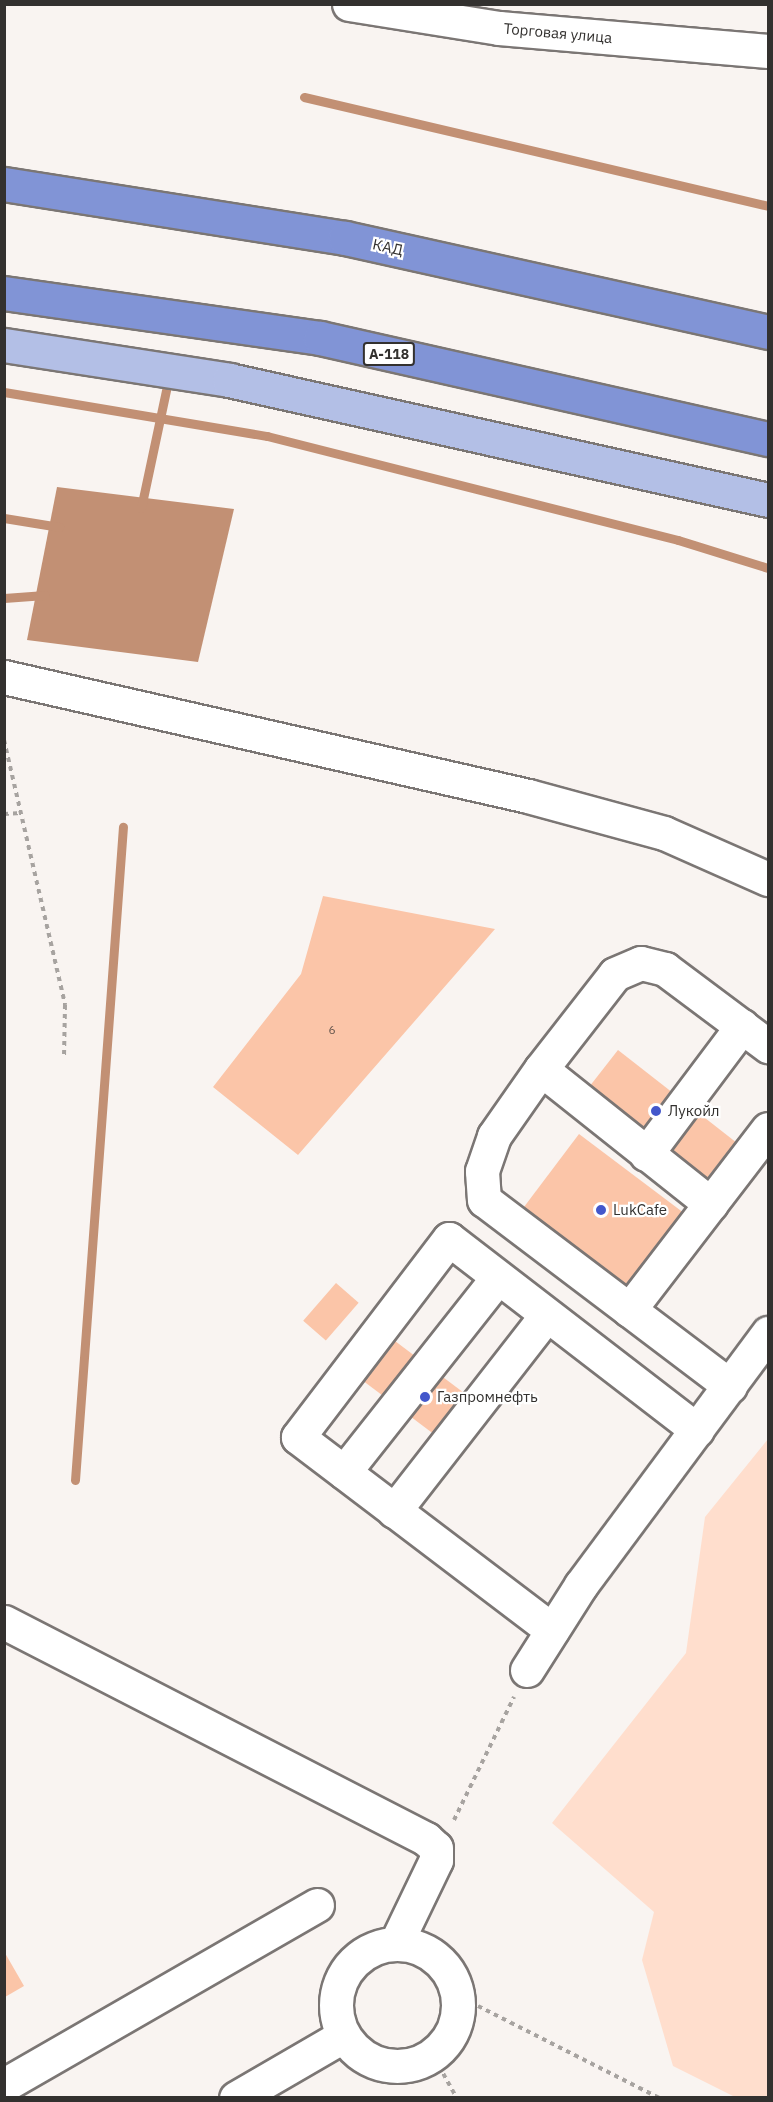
<!DOCTYPE html>
<meta charset="utf-8">
<style>
body{margin:0}
#map{position:relative;width:773px;height:2102px;overflow:hidden;background:#f9f4f1;font-family:"IBM Plex Sans",sans-serif}
div>[style]{position:absolute}
[style*='--x']{left:calc(var(--x)*1px);top:calc(var(--y)*1px);width:calc(var(--w)*1px);rotate:calc(var(--a)*1deg)}
.green>*{inset:0;background:#ffdecd}
.water>*{inset:0;background:#c29074}
.stream>*{height:9px;margin:-4.5px;padding:0 4.5px;transform-origin:4.5px;border-radius:4.5px;background:#c29074}
.building>*{inset:0;background:#fbc5a8;transform-origin:0 0}
.path>*{height:4px;margin-top:-2px;transform-origin:0;background:repeating-linear-gradient(90deg,#a7a3a0 0 4.5px,transparent 0 9px)}
.roads{filter:drop-shadow(2px 0 #7b7674) drop-shadow(-2px 0 #7b7674) drop-shadow(0 2px #7b7674) drop-shadow(0 -2px #7b7674)}
.minor>*{height:33px;margin:-16.5px;padding:0 16.5px;transform-origin:16.5px;border-radius:16.5px;background:#fff}
.minor>.ring{margin:-16.5px;padding:0;box-sizing:content-box;background:none;border:33px solid #fff;border-radius:50%}
.major>*{height:33px;margin:-16.5px;padding:0 16.5px;transform-origin:16.5px;border-radius:16.5px;background:#b3bfe6}
.highway>*{height:33px;margin:-16.5px;padding:0 16.5px;transform-origin:16.5px;border-radius:16.5px;background:#8194d6}
.dots>*{width:16px;height:16px;translate:-50% -50%;box-sizing:border-box;border:3px solid #fff;border-radius:50%}
span{translate:-50% -50%;white-space:nowrap;text-align:center;line-height:1.15;-webkit-text-stroke:4.5px #fff;paint-order:stroke}
.number-label{font-size:12px;color:#65564d}
.number-label span{-webkit-text-stroke-width:0}
.shield-label span{padding:2px 4px;background:#fff;border:2px solid;border-radius:4px;-webkit-text-stroke-width:0}
.shield-label{font-size:14px;color:#33312f;font-weight:700}
.street-label{font-size:15px;color:#33312f}
.poi-label{font-size:15px;color:#33312f}
.left{translate:0 -50%;text-align:left}
.frame{position:absolute;inset:0;border:6px solid #33312f;pointer-events:none}
</style>
<div id="map">
<div class="green">
<i style="clip-path:polygon(768px 1439px,768px 2097px,735px 2097px,673px 2066px,642px 1960px,654px 1912px,552px 1823px,686px 1653px,705px 1517px)"></i>
</div>
<div class="water">
<i style="clip-path:polygon(57px 487px,234px 509px,198px 662px,27px 640px)"></i>
</div>
<div class="stream">
<i style="--x:304;--y:97;--w:477;--a:13.2"></i>
<i style="--x:4;--y:392;--w:267;--a:9.5"></i>
<i style="--x:267;--y:436;--w:424;--a:14.2"></i>
<i style="--x:678;--y:540;--w:94;--a:17.3"></i>
<i style="--x:141;--y:508;--w:121;--a:-78"></i>
<i style="--x:4;--y:518;--w:56;--a:9.3"></i>
<i style="--x:4;--y:598;--w:41;--a:-4.2"></i>
<i style="--x:75;--y:1480;--w:655;--a:-85.8"></i>
</div>
<div class="building">
<i style="clip-path:polygon(323px 896px,495px 929px,298px 1155px,213px 1087px,301px 974px)"></i>
<i style="left:618px;top:1050px;width:149px;height:46px;rotate:38deg"></i>
<i style="left:579px;top:1134px;width:133px;height:98px;rotate:37deg"></i>
<i style="left:336px;top:1283px;width:30px;height:50px;rotate:41deg"></i>
<i style="left:391px;top:1338px;width:94px;height:51px;rotate:37deg"></i>
<i style="clip-path:polygon(5px 1953px,24px 1986px,5px 1997px)"></i>
</div>
<div class="path">
<i style="--x:4;--y:740;--w:272;--a:77"></i>
<i style="--x:65;--y:1005;--w:53;--a:91.1"></i>
<i style="--x:4;--y:814;--w:17;--a:-3"></i>
<i style="--x:454;--y:1820;--w:137;--a:-64"></i>
<i style="--x:478;--y:2006;--w:203;--a:26.9"></i>
<i style="--x:439;--y:2066;--w:37;--a:61"></i>
</div>
<div class="roads">
<div class="minor">
<i style="--x:349;--y:4;--w:152;--a:9.1"></i>
<i style="--x:499;--y:28;--w:270;--a:4.9"></i>
<i style="--x:4;--y:677;--w:537;--a:12.79"></i>
<i style="--x:528;--y:796;--w:141;--a:15.2"></i>
<i style="--x:664;--y:833;--w:114;--a:23.9"></i>
<i style="--x:541;--y:1069;--w:217;--a:38.5"></i>
<i style="--x:646;--y:1154;--w:160;--a:-53.1"></i>
<i style="--x:629;--y:1310;--w:228;--a:-52.5"></i>
<i style="--x:730;--y:1386;--w:308;--a:-142.9"></i>
<i style="--x:484;--y:1200;--w:29;--a:-94"></i>
<i style="--x:482;--y:1171;--w:37;--a:-71"></i>
<i style="--x:494;--y:1136;--w:82;--a:-55"></i>
<i style="--x:541;--y:1069;--w:120;--a:-52.1"></i>
<i style="--x:615;--y:974;--w:28;--a:-23"></i>
<i style="--x:641;--y:963;--w:25;--a:14"></i>
<i style="--x:665;--y:969;--w:129;--a:36.8"></i>
<i style="--x:344;--y:1472;--w:247;--a:-51.7"></i>
<i style="--x:394;--y:1511;--w:247;--a:-52.1"></i>
<i style="--x:4;--y:1622;--w:475;--a:27.2"></i>
<i style="--x:426;--y:1839;--w:13;--a:42"></i>
<i style="--x:436;--y:1848;--w:12;--a:90"></i>
<i style="--x:436;--y:1860;--w:92;--a:115.7"></i>
<i style="--x:552;--y:1630;--w:319;--a:-142.8"></i>
<i style="--x:298;--y:1437;--w:249;--a:-52.7"></i>
<i style="--x:449;--y:1239;--w:313;--a:37.6"></i>
<i style="--x:527;--y:1670;--w:101;--a:-57.6"></i>
<i style="--x:581;--y:1585;--w:314;--a:-53.4"></i>
<i class="ring" style="left:336px;top:1944px;width:89px;height:89px"></i>
<i style="--x:4;--y:2085;--w:361;--a:-29.9"></i>
<i style="--x:236;--y:2098;--w:124;--a:-30.1"></i>
</div>
<div class="major">
<i style="--x:4;--y:345;--w:228;--a:8.8"></i>
<i style="--x:229;--y:380;--w:552;--a:12.55"></i>
</div>
<div class="highway">
<i style="--x:4;--y:184;--w:345;--a:9"></i>
<i style="--x:345;--y:238;--w:433;--a:12.5"></i>
<i style="--x:4;--y:293;--w:319;--a:8.1"></i>
<i style="--x:320;--y:338;--w:459;--a:12.7"></i>
</div>
</div>
<div class="dots">
<i style="left:656px;top:1111px;background:#4357cb"></i>
<i style="left:601px;top:1210px;background:#4357cb"></i>
<i style="left:425px;top:1397px;background:#4357cb"></i>
</div>
<div class="number-label">
<span style="left:332px;top:1030px">6</span>
</div>
<div class="shield-label">
<span style="left:389px;top:354px">А-118</span>
</div>
<div class="street-label">
<span style="left:558px;top:33px;rotate:5deg">Торговая улица</span>
<span style="left:388px;top:247px;rotate:12deg">КАД</span>
</div>
<div class="poi-label">
<span class="left" style="left:668px;top:1111px">Лукойл</span>
<span class="left" style="left:613px;top:1210px">LukCafe</span>
<span class="left" style="left:437px;top:1397px">Газпромнефть</span>
</div>
<div class="frame"></div>
</div>
